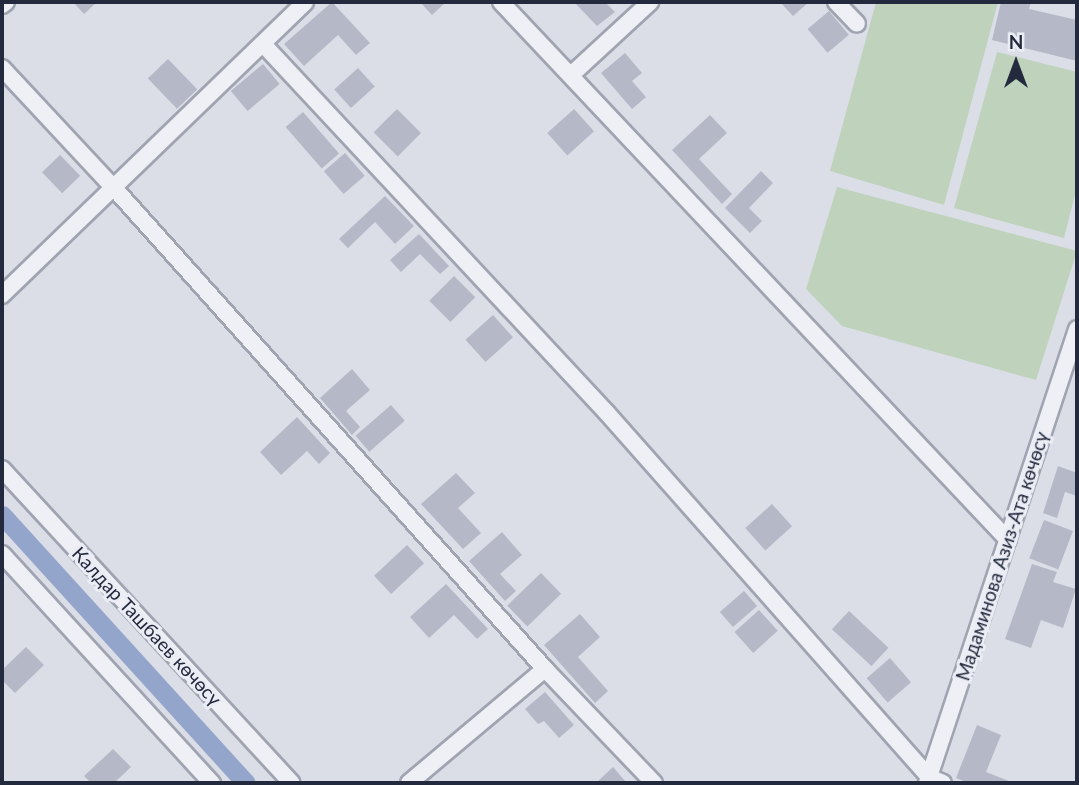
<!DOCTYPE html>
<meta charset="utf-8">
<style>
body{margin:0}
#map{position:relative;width:1079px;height:785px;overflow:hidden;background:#dbdee7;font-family:Lato,sans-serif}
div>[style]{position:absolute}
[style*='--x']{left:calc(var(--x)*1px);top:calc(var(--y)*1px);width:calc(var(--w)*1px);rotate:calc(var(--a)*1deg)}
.green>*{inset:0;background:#bed2bc}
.canal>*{height:19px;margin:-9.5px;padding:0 9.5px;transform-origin:9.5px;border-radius:9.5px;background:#93a5cb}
.building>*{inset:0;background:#b5b9c7;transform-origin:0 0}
.roads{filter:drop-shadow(2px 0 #a0a4b1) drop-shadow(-2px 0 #a0a4b1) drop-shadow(0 2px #a0a4b1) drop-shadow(0 -2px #a0a4b1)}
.minor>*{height:16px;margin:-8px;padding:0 8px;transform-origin:8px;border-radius:8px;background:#eef0f5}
span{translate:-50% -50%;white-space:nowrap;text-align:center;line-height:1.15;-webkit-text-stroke:6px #ebedf5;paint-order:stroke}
.street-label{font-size:19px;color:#242a3e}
.frame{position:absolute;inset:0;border:4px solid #242a3e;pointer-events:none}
.north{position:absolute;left:981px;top:28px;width:70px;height:70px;-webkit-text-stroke:5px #ebedf5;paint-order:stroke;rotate:0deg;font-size:19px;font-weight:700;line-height:28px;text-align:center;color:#242a3e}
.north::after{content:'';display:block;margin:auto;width:24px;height:32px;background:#242a3e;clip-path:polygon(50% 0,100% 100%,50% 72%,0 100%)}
</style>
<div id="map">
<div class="green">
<i style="clip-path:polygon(876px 2px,998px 2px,944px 205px,830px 171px)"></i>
<i style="clip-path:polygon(997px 52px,1077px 72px,1077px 187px,1064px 238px,954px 208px)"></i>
<i style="clip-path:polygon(837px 187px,1077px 251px,1036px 380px,842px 326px,806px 289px)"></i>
</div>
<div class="canal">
<i style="--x:2;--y:515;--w:362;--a:47.7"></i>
</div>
<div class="building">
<i style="clip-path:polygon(73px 2px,97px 2px,84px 14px)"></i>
<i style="clip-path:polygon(332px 2px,370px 43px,356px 55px,338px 35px,304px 66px,284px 44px)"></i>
<i style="clip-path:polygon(420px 2px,446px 2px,432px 15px)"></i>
<i style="clip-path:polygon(574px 2px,605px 2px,615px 12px,597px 26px)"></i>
<i style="clip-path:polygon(780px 2px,809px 2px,793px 16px)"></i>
<i style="clip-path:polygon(1001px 2px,1031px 2px,1029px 9px,1077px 20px,1077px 61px,992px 40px)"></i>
<i style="left:829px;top:11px;width:31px;height:28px;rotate:50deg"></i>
<i style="clip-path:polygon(625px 53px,642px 73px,632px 81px,646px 97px,632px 109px,601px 73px)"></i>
<i style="left:168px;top:59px;width:42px;height:28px;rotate:46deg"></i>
<i style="left:263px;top:64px;width:26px;height:42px;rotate:50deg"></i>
<i style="left:358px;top:68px;width:25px;height:32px;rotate:48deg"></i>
<i style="left:397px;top:109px;width:34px;height:33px;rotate:45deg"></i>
<i style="left:574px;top:109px;width:30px;height:36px;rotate:48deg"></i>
<i style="left:303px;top:112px;width:55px;height:23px;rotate:49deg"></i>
<i style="clip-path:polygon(710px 115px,727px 133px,699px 159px,732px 194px,722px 204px,672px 150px)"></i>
<i style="left:345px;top:153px;width:30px;height:28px;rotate:49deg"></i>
<i style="left:60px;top:155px;width:29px;height:25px;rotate:46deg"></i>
<i style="clip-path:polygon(761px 171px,773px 183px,749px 208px,762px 221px,750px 233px,725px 208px)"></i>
<i style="clip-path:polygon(385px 196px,414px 226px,395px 244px,375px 222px,348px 248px,339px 239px)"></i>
<i style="clip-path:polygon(419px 234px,449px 266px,440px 274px,420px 254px,401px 272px,390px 260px)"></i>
<i style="left:454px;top:276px;width:30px;height:35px;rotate:45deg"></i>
<i style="left:493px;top:315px;width:30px;height:37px;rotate:48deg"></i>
<i style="clip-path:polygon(352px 369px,370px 390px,346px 411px,360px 427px,352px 435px,320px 398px)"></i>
<i style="left:391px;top:405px;width:21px;height:47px;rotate:49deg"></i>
<i style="clip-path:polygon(297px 417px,330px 453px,319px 464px,307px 451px,281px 475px,260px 452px)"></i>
<i style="clip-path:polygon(1058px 466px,1077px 473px,1077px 496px,1065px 492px,1057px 518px,1043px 513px)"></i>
<i style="clip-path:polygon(456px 473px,475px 493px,458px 508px,481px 533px,463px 549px,421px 504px)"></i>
<i style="left:772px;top:504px;width:30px;height:36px;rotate:48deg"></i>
<i style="left:1044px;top:520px;width:31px;height:41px;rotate:21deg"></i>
<i style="clip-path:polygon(502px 532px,522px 555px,500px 574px,516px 591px,505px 601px,469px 561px)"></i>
<i style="left:407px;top:545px;width:25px;height:45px;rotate:47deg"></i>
<i style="clip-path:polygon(1032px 564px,1057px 572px,1053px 582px,1076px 589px,1063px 628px,1041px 620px,1031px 648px,1005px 639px)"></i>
<i style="left:541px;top:573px;width:29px;height:47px;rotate:46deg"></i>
<i style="clip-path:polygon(446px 584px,488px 629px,477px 639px,454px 615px,429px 638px,410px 617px)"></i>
<i style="left:744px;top:591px;width:20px;height:32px;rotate:49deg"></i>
<i style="left:759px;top:610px;width:28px;height:33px;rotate:48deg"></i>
<i style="left:849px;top:611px;width:54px;height:25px;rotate:43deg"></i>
<i style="clip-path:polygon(580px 614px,600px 637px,578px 657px,608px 691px,595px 703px,544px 645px)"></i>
<i style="clip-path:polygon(26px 647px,44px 665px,15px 693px,2px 680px,2px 670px)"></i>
<i style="left:890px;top:658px;width:32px;height:31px;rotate:49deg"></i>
<i style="clip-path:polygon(545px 692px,574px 725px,559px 738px,544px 721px,538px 724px,525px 709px)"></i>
<i style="clip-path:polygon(977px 725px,1001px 735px,986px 772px,1014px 783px,969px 783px,956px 778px)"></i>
<i style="clip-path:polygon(113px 749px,131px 767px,114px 783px,91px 783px,84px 776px)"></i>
<i style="clip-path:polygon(613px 767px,626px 782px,596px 783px)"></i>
</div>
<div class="roads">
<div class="minor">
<i style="--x:501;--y:2;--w:739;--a:46.7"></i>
<i style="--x:836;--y:2;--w:30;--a:46"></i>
<i style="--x:2;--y:5;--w:5;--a:-37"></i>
<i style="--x:263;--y:44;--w:504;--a:47.01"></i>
<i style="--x:607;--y:413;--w:486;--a:48.5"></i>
<i style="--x:929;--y:777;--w:15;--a:23"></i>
<i style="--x:2;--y:68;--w:164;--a:47"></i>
<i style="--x:114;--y:188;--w:646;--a:48.14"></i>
<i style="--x:545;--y:669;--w:158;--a:46.3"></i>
<i style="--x:571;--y:75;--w:108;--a:-42.7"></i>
<i style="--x:2;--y:295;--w:421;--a:-44"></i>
<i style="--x:2;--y:469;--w:427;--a:47.3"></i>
<i style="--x:2;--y:554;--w:311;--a:47.5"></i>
<i style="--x:409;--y:783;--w:177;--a:-40"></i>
<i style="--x:927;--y:783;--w:478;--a:-71.7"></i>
</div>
</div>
<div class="street-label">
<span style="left:1002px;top:556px;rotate:-72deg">Мадаминова Азиз-Ата көчөсү</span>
<span style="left:147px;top:626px;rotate:47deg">Калдар Ташбаев көчөсү</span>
</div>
<div class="frame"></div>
<div class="north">N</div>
</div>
